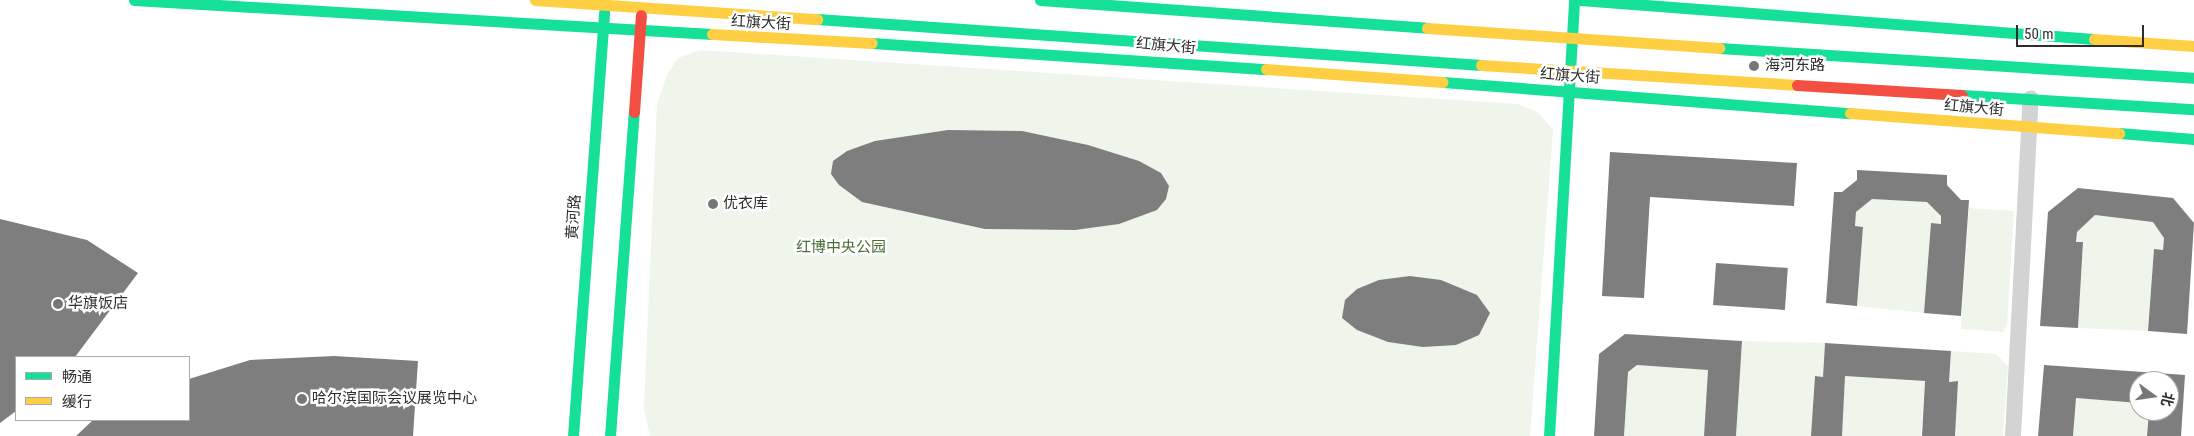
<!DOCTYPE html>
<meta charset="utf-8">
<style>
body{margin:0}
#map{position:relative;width:2194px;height:436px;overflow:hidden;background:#fff;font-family:"Roboto Condensed","Noto Sans SC",sans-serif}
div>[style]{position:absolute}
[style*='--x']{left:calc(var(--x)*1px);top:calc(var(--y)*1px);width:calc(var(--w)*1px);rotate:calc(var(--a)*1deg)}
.green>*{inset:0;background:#eff5eb;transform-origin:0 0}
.building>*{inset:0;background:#7e7e7e;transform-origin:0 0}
.street>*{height:16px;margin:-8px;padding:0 8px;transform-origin:8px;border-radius:8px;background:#d3d3d3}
.fast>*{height:11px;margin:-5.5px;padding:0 5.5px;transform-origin:5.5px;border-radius:5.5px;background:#16e098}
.slow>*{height:11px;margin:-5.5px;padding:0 5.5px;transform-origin:5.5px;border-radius:5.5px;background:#ffcf43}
.jam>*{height:11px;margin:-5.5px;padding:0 5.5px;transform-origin:5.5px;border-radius:5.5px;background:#f24e42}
.dots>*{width:14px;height:14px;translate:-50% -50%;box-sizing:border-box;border:2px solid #fff;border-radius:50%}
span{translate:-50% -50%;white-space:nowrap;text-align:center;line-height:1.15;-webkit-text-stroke:5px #fff;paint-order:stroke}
.street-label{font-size:15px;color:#2e2e2e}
.poi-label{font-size:15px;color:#2e2e2e}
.left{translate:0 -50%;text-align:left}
.park-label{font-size:15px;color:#4a6c38}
.legend{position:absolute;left:15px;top:356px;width:175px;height:65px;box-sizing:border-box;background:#fff;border:1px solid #ababab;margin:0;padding:6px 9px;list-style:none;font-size:15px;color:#2e2e2e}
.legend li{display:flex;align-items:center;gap:10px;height:25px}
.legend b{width:25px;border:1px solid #ababab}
.north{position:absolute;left:2129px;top:371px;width:50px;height:50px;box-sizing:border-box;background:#fff;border:1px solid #ababab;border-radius:50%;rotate:104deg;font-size:14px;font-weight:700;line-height:20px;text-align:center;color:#2e2e2e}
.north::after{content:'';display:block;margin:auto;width:18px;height:22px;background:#777;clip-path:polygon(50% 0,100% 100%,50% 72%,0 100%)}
.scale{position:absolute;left:2016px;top:25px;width:128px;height:22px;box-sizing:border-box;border:2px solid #2e2e2e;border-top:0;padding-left:6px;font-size:15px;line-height:18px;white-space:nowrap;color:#2e2e2e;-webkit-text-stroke:4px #fff;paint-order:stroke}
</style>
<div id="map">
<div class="green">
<i style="clip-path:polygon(700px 50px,1518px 104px,1539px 113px,1553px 130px,1530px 436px,650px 436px,644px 408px,657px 104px,667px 75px,678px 58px)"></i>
<i style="clip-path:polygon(1872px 199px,1927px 202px,1941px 216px,1941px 224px,1931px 223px,1924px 313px,1857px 306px,1863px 227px,1855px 226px,1856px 212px)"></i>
<i style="clip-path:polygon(1969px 208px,2014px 211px,2007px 325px,2003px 332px,1961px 329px)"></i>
<i style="clip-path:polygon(2095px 215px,2153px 222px,2164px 238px,2163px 250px,2154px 250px,2148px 331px,2078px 328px,2083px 243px,2076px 242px,2077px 232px)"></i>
<i style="clip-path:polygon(1742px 341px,1825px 343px,1823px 377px,1815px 377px,1811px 436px,1736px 436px)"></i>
<i style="clip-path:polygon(1951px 351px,1996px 354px,2008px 366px,2003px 436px,1955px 436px,1958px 381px,1949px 382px)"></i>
<i style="clip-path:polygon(1637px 365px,1708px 370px,1704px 436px,1624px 436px,1628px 372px)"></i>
<i style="left:1845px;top:376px;width:80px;height:60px;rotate:4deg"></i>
<i style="clip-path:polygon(2076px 398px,2139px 403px,2139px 411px,2149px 411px,2147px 436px,2073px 436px)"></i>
</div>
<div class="building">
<i style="clip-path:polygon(948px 130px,1022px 131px,1088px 145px,1139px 161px,1161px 173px,1169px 186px,1166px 199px,1157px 210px,1119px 224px,1075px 230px,985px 229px,862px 202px,839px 185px,831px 174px,833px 161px,847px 151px,875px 141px)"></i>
<i style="clip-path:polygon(1610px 152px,1797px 163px,1794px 206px,1650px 197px,1644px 298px,1602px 296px)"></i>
<i style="clip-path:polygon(1857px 170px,1947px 175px,1947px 185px,1961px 200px,1969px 200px,1961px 316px,1924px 313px,1931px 223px,1941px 224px,1941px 216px,1927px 202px,1872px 199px,1856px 212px,1855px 226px,1863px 227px,1857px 306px,1826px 303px,1834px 192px,1842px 192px,1857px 180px)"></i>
<i style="clip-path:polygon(2078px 188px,2173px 198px,2194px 223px,2187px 334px,2148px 331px,2154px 249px,2163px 250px,2164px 238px,2153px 222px,2095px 215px,2077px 232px,2076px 242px,2083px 242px,2078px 328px,2040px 326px,2048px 212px)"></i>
<i style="clip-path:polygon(0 219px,87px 240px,138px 273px,75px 357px,16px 357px,16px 411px,0 423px)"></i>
<i style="left:1716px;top:263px;width:72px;height:42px;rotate:4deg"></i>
<i style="clip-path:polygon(1410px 276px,1441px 280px,1477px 295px,1490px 313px,1479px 335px,1456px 345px,1423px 347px,1388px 342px,1357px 330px,1342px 318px,1345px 300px,1357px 289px,1379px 280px)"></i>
<i style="clip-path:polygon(1625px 334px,1742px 341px,1736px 436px,1704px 436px,1708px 370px,1637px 365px,1628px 372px,1624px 436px,1594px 436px,1599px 354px)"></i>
<i style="clip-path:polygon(1825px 343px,1951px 351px,1949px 382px,1958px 381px,1955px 436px,1922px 436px,1925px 381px,1845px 376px,1842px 436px,1811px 436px,1815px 376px,1823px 377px)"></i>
<i style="clip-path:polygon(334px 356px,418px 361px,413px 436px,76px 436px,93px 420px,189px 420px,189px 379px,250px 360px)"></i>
<i style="clip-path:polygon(2044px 365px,2185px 375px,2181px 436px,2147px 436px,2149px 411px,2169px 411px,2169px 381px,2139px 381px,2139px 403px,2076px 398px,2073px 436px,2038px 436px)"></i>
</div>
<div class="street">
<i style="--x:2013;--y:436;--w:338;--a:-87"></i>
</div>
<div class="fast">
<i style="--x:134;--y:0;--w:579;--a:3.37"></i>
<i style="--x:1040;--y:0;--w:388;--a:4.1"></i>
<i style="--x:1580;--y:0;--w:515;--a:4.34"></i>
<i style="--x:817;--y:19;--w:666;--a:3.96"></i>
<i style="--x:872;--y:43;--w:395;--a:3.8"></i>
<i style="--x:1719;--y:48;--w:476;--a:3.6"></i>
<i style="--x:1443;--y:82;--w:408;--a:4.4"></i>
<i style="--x:1962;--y:95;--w:232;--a:3.5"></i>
<i style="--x:2119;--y:133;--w:75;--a:4.6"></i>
<i style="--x:573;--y:436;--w:425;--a:-85.8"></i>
<i style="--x:610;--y:436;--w:325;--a:-85.8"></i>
<i style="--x:1549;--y:436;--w:437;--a:-86.7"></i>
</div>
<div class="slow">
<i style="--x:535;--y:0;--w:283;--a:3.9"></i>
<i style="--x:1427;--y:28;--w:293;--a:3.9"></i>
<i style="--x:712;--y:34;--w:160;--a:3.2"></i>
<i style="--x:2094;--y:39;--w:100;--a:4"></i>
<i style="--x:1481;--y:65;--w:317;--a:3.6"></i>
<i style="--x:1266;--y:69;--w:177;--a:4.2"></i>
<i style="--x:1850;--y:113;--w:270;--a:4.3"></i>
</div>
<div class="jam">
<i style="--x:1797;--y:85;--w:165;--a:3.5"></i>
<i style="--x:634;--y:112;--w:97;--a:-85.9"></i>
</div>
<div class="dots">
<i style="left:1754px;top:66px;background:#777"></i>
<i style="left:713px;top:204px;background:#777"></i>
<i style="left:58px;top:304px;background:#777"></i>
<i style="left:302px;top:399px;background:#777"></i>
</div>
<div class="street-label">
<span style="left:761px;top:23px;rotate:3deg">红旗大街</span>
<span style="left:1166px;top:46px;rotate:5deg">红旗大街</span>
<span style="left:1570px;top:76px;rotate:4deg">红旗大街</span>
<span style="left:1974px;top:108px;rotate:5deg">红旗大街</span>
<span style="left:574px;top:217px;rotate:-86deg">黄河路</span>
</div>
<div class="poi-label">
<span class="left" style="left:1765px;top:66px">海河东路</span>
<span class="left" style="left:723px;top:204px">优衣库</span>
<span class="left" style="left:68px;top:304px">华旗饭店</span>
<span class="left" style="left:312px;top:399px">哈尔滨国际会议展览中心</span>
</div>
<div class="park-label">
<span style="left:841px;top:248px">红博中央公园</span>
</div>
<ul class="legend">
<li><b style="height:6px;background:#16e098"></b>畅通</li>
<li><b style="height:6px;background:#ffcf43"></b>缓行</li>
</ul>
<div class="north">北</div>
<div class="scale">50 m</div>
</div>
